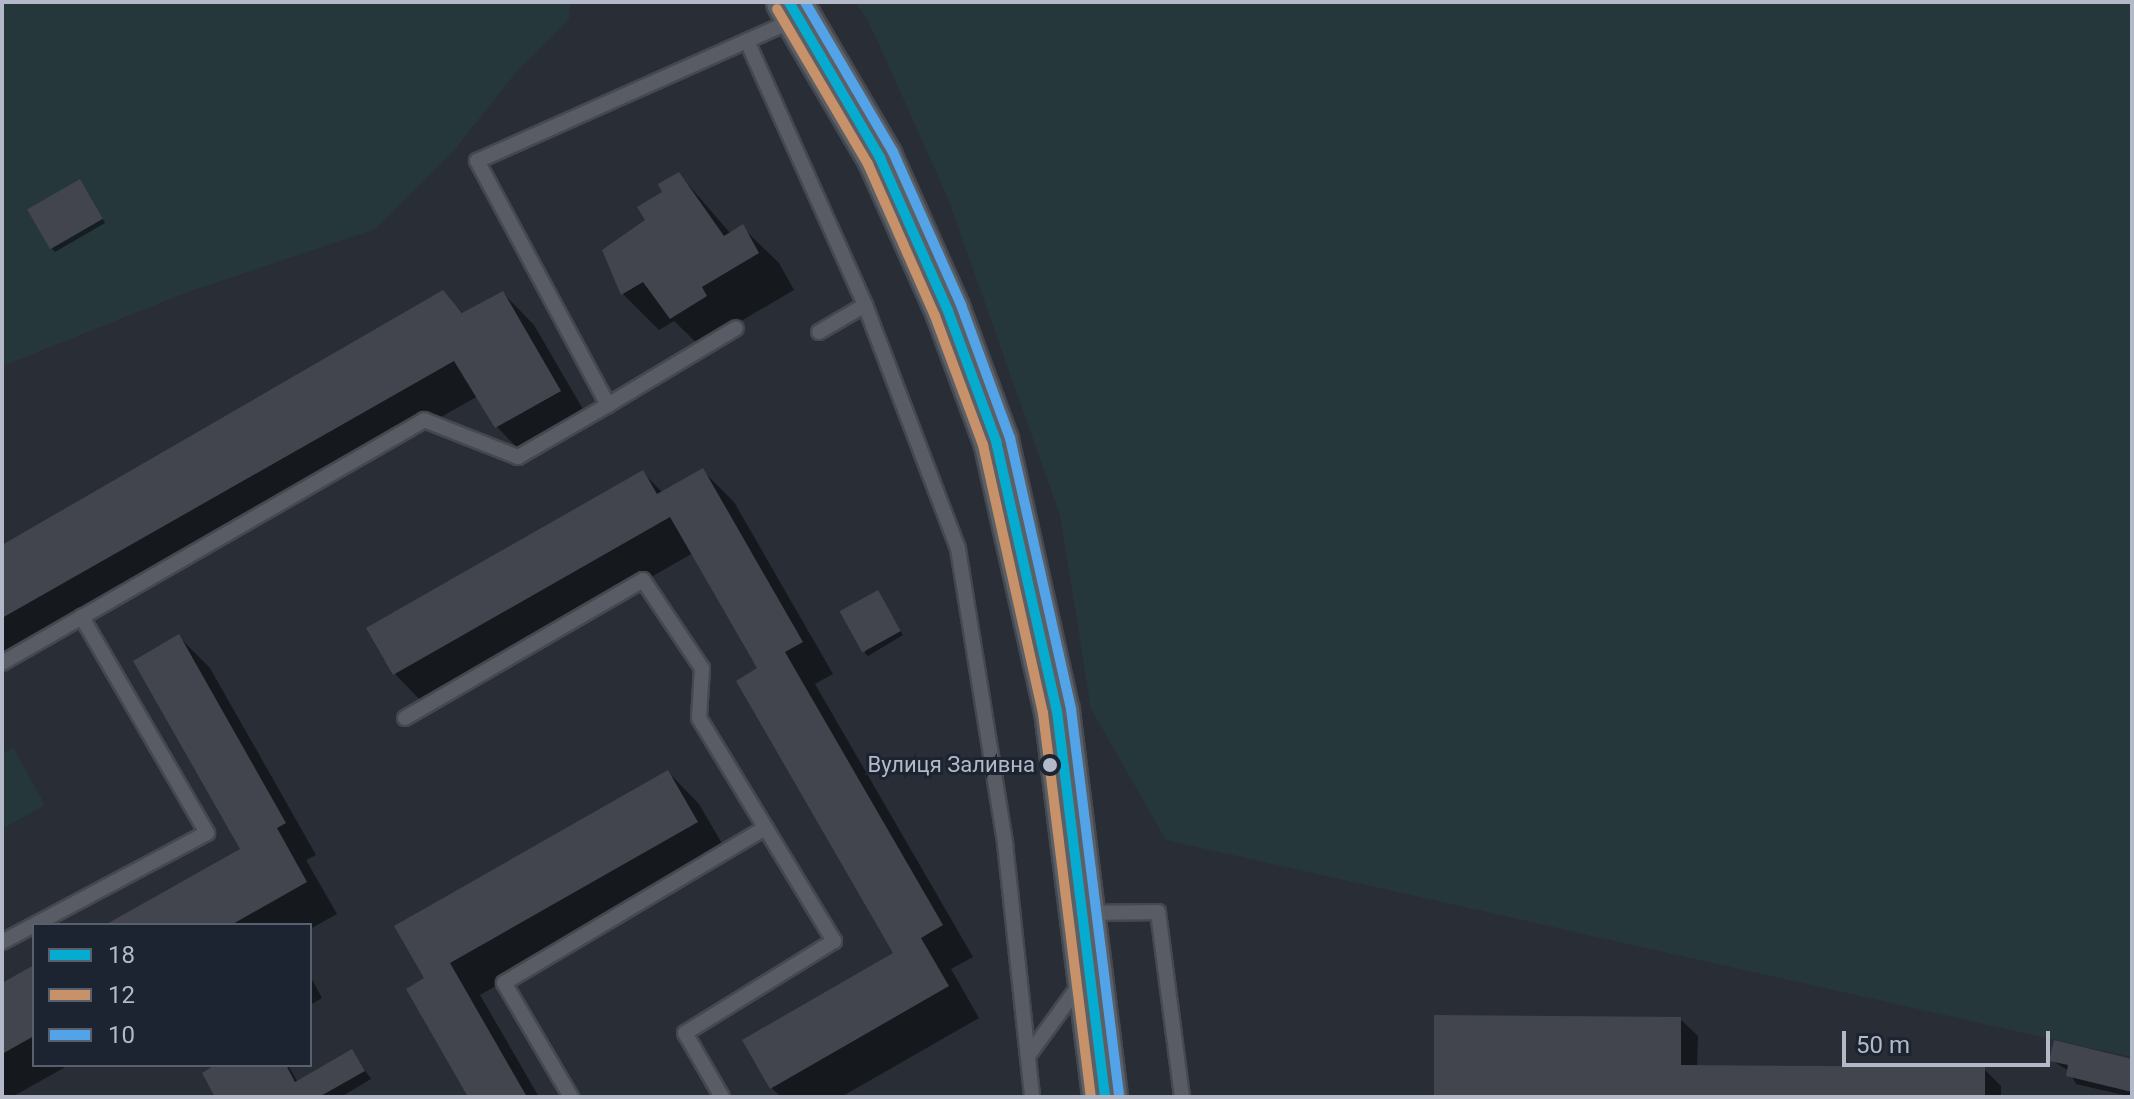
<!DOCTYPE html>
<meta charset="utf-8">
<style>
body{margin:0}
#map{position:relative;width:2134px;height:1099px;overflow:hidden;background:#292d36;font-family:Roboto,sans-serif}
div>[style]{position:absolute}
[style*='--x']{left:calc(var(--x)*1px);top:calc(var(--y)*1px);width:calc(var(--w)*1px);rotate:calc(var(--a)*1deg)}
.green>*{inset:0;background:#26373c}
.shadow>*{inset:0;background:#0007}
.building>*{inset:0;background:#42454d;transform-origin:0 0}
.roads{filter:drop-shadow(2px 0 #45484f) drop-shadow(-2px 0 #45484f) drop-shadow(0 2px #45484f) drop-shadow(0 -2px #45484f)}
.service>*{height:14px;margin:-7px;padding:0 7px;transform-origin:7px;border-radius:7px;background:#595c64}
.primary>*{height:44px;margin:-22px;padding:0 22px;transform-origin:22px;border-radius:22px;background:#5b5f66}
.bus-1>*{height:10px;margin:-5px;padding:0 5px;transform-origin:5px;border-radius:5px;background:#06acd0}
.bus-2>*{height:10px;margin:-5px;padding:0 5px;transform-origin:5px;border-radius:5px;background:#c7916a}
.bus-3>*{height:10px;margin:-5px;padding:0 5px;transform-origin:5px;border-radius:5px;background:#53a3e8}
.dots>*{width:22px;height:22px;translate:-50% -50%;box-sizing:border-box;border:4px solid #1c2331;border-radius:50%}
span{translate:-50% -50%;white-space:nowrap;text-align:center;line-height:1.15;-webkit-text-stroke:6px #1c2331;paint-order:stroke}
.bus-label{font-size:22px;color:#b3b9c8}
.right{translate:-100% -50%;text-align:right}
.frame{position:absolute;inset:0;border:4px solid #b3b9c8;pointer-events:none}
.legend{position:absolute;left:32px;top:923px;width:280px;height:144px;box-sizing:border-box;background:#1c2331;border:2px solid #585f6d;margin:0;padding:10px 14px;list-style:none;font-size:24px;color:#b3b9c8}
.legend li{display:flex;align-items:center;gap:16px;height:40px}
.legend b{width:40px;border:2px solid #585f6d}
.scale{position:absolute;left:1842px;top:1031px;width:208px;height:36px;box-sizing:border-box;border:4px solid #b3b9c8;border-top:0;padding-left:10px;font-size:24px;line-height:28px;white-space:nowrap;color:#b3b9c8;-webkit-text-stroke:6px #1c2331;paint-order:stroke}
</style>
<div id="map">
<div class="green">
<i style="clip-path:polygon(2px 2px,570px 2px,569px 19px,517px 71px,454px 150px,375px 229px,187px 292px,2px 366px)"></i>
<i style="clip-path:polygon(855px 2px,2132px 2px,2132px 1057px,1166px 840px,1091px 709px,1060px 515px,948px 198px,869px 22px)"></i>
<i style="clip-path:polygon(13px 748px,45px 805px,2px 829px,2px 754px)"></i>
</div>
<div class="shadow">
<i style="clip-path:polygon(679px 174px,731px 234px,742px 227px,779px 263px,794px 290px,736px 324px,742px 333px,708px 354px,674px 321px,659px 330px,623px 294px,604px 251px,648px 221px)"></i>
<i style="clip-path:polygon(84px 186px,105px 223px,55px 252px,51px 248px)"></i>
<i style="clip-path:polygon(443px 293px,464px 314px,503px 293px,534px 325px,591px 423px,528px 459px,497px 427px,478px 396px,2px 667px,2px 547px)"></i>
<i style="clip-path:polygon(702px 470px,734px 502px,833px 674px,815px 684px,973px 957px,951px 969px,979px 1018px,841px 1097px,781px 1097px,771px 1087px,896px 954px,760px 669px,693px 553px,426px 706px,395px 674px,368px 629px,642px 472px,663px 493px)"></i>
<i style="clip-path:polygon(878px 592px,903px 635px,868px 656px,865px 653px)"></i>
<i style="clip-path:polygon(179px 637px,210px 668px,316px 855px,306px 860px,337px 914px,310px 929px,310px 925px,109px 925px,242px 850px)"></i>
<i style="clip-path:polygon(668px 772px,699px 804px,728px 854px,480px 995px,539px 1097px,470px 1097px,426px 979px)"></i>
<i style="clip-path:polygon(34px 967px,34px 1065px,69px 1065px,12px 1097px,2px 1097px,2px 985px)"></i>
<i style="clip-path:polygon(310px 976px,322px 998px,310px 1005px)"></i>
<i style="clip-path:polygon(1680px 1019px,1698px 1036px,1697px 1067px,1984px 1069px,2001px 1086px,2001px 1097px,1436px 1097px)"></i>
<i style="clip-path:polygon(352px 1052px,371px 1079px,341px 1097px,218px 1097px,219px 1065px,288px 1065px,298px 1083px)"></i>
<i style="clip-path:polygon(2051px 1060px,2132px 1061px,2132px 1097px,2076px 1084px,2069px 1071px)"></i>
</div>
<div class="building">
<i style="clip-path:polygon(679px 172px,724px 236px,743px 224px,759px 253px,702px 287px,707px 296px,670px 319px,643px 282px,621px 295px,602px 250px,645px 220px,637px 207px,662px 192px,658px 184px)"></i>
<i style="left:80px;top:179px;width:46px;height:61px;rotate:60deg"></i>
<i style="clip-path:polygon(443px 290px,462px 313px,503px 291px,561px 391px,495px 428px,454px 361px,2px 618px,2px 545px)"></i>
<i style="clip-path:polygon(703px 468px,803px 642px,785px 652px,943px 925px,921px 938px,949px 986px,770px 1089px,742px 1040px,893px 953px,736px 681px,757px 668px,670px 517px,393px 675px,366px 628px,643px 470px,657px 494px)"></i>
<i style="left:878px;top:590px;width:47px;height:44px;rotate:61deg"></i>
<i style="clip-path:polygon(179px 634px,286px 823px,277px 828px,307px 882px,231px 925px,105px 925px,240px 849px,133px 661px)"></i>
<i style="clip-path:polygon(668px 770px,698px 822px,450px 963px,527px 1097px,468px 1097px,406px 989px,424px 978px,394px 926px)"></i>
<i style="clip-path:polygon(34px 965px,34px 1036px,2px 1054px,2px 983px)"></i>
<i style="clip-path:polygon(1434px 1015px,1681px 1017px,1681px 1065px,1985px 1067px,1985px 1097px,1434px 1097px)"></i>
<i style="clip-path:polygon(2054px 1040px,2132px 1059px,2132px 1092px,2066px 1076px,2068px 1065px,2049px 1061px)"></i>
<i style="clip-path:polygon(352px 1049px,365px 1071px,319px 1097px,215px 1097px,202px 1073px,215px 1065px,286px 1065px,295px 1082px)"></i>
</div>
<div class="roads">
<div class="service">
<i style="--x:747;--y:41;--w:289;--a:65.9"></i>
<i style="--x:865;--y:305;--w:261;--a:69.1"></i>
<i style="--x:958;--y:549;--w:298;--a:80.9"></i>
<i style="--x:1005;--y:843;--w:255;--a:83.9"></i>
<i style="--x:819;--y:332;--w:53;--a:-30.4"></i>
<i style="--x:608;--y:405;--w:149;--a:-31"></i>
<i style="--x:2;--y:663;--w:92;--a:-29.9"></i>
<i style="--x:405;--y:718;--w:275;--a:-30.1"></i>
<i style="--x:643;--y:580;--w:106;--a:56.2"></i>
<i style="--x:702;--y:668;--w:50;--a:93.4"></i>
<i style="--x:699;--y:718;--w:261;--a:58.8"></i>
<i style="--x:834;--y:941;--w:175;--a:148.3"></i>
<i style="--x:685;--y:1033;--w:74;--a:60"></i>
<i style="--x:1085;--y:913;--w:73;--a:-0.8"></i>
<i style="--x:1158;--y:912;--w:187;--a:82.6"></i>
<i style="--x:2;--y:942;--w:232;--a:-28"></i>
<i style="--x:207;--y:833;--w:250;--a:-120.1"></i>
<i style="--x:82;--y:617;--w:395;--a:-29.9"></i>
<i style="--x:424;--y:420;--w:101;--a:21.5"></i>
<i style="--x:518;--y:457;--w:104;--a:-30"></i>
<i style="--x:608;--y:405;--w:277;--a:-118.2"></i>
<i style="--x:477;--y:161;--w:349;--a:-24"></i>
<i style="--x:1028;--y:1056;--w:90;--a:-54"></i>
<i style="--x:571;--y:1097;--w:132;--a:-120.4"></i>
<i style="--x:504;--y:983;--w:304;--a:-30.7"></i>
</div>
<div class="primary">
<i style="--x:789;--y:2;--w:181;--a:59.7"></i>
<i style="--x:880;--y:158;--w:167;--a:66"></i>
<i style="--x:948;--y:311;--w:139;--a:69.7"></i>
<i style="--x:996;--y:441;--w:277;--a:77.3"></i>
<i style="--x:1057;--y:711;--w:389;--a:82.9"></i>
</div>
</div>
<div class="bus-1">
<i style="--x:789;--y:2;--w:181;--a:59.7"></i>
<i style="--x:880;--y:158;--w:167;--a:66"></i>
<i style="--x:948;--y:311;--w:139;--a:69.7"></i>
<i style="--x:996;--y:441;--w:277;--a:77.3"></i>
<i style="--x:1057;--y:711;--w:389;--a:82.9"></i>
</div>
<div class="bus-2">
<i style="--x:777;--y:9;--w:180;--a:59.6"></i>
<i style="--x:868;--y:164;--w:166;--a:66.2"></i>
<i style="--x:935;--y:316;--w:138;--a:69.6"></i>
<i style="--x:983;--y:445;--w:275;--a:77.4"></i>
<i style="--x:1043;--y:713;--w:387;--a:82.9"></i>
</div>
<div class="bus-3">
<i style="--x:805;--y:2;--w:174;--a:59.6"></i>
<i style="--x:893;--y:152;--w:167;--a:66"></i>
<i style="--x:961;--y:305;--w:142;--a:69.8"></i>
<i style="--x:1010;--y:438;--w:278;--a:77.3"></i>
<i style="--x:1071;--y:709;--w:389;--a:82.9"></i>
</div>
<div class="dots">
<i style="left:1050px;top:765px;background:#b3b9c8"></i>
</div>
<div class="bus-label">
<span class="right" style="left:1035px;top:765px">Вулиця Заливна</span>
</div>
<div class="frame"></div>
<ul class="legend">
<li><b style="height:10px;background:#06acd0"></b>18</li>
<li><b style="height:10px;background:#c7916a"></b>12</li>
<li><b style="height:10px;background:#53a3e8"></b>10</li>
</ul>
<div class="scale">50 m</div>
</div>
